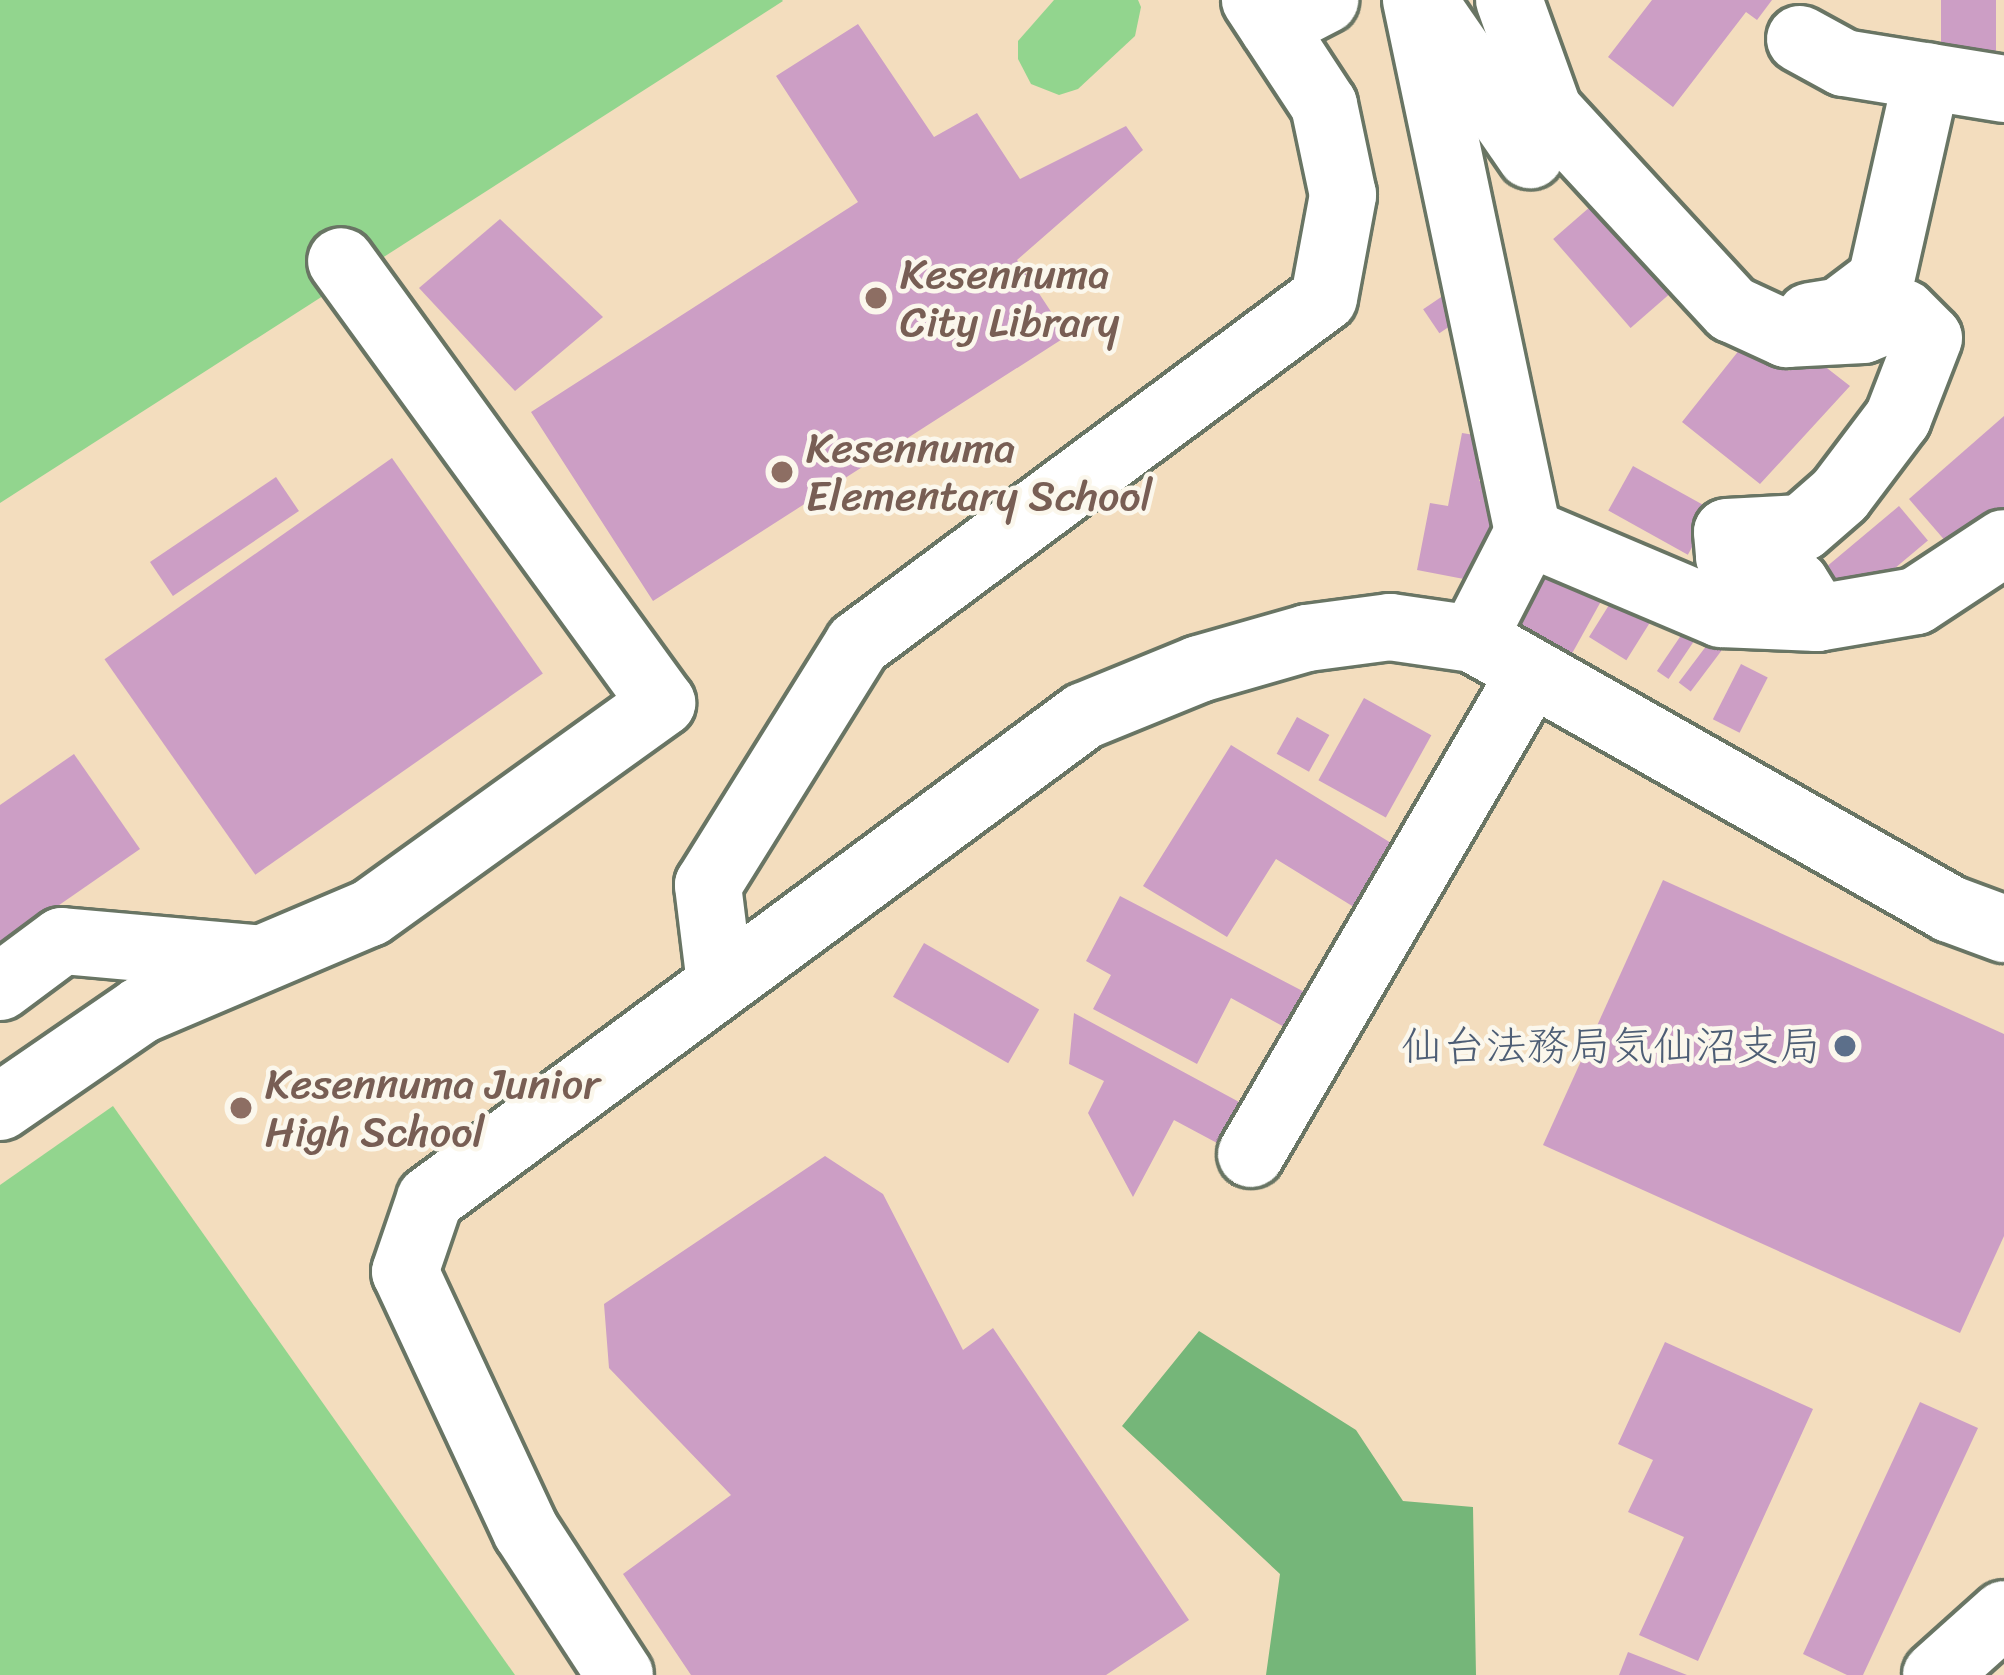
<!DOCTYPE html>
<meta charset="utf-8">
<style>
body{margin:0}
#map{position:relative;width:2004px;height:1675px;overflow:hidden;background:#f3ddbe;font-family:Sriracha,"Klee One",sans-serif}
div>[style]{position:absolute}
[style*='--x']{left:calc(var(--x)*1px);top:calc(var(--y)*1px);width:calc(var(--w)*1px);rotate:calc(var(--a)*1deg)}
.green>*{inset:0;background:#92d58e}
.forest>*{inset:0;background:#75b679}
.building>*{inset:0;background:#cc9ec5;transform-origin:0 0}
.roads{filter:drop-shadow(3px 0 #697564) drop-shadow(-3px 0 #697564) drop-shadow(0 3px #697564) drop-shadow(0 -3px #697564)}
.minor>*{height:66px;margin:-33px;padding:0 33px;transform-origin:33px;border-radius:33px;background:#fff}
.dots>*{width:33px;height:33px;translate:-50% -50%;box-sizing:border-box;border:6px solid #fbf7ec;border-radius:50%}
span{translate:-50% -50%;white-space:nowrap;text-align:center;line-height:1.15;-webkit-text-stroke:9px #fbf7ec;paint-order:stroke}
.education-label{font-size:42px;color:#785e54}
.left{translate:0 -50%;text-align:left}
.service-label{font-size:42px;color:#4e5e75}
.right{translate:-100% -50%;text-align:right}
</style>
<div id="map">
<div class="green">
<i style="clip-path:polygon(0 0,782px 0,783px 1px,0 503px)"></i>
<i style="clip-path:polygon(1054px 0,1138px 0,1141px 7px,1135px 36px,1078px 89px,1059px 95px,1031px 84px,1018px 59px,1018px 41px)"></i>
<i style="clip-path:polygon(113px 1106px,515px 1675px,0 1675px,0 1185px)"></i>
</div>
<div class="forest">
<i style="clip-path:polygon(1199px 1331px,1356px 1430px,1403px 1501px,1473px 1507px,1476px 1675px,1266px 1675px,1280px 1574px,1122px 1426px)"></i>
</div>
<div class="building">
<i style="clip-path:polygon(1652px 0,1772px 0,1757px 20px,1746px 12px,1673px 107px,1608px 57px)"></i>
<i style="left:1941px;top:0;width:55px;height:68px"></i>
<i style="clip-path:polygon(858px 24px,934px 137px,977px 113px,1020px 179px,1126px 126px,1143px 150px,1017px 260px,1067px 336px,653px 601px,531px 412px,858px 202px,776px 76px)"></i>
<i style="left:1606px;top:193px;width:118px;height:70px;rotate:49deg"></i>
<i style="clip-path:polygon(500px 219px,603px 317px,515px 391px,419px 288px)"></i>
<i style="left:1453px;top:289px;width:29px;height:36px;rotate:56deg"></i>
<i style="clip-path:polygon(1748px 339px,1789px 371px,1805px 351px,1850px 386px,1760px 484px,1682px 422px)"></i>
<i style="clip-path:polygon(2004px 416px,2004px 508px,1954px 551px,1909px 499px)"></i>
<i style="clip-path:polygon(1462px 433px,1487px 437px,1479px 481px,1500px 485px,1490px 584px,1417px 570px,1430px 503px,1448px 506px)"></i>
<i style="left:392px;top:458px;width:263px;height:351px;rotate:55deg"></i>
<i style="left:1633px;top:466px;width:91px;height:51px;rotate:29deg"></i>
<i style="left:276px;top:477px;width:41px;height:152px;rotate:56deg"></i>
<i style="left:1899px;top:506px;width:45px;height:97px;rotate:50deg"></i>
<i style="left:1535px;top:545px;width:85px;height:77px;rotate:29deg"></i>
<i style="left:1624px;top:581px;width:44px;height:66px;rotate:32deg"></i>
<i style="left:1686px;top:628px;width:14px;height:52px;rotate:34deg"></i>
<i style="left:1710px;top:641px;width:15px;height:52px;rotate:37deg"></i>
<i style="left:1741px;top:664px;width:30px;height:62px;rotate:27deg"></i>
<i style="left:1364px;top:698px;width:77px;height:94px;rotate:29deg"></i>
<i style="left:1297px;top:717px;width:37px;height:42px;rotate:29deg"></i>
<i style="clip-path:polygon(1231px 745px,1396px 846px,1357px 909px,1276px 859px,1227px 937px,1143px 886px)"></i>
<i style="clip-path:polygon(74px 754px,140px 849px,0 946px,0 805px)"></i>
<i style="clip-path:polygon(1663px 880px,2004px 1034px,2004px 1236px,1960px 1333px,1543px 1145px)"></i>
<i style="clip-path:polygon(1120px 896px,1318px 999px,1299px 1035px,1231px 998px,1197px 1064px,1093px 1009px,1111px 975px,1086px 961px)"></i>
<i style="left:924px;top:943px;width:133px;height:62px;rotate:30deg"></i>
<i style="clip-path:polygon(1074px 1013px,1254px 1110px,1232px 1151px,1174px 1120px,1133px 1197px,1088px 1113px,1104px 1081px,1069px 1064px)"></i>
<i style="clip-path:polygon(825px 1156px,883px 1194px,963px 1350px,993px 1328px,1189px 1620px,1106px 1675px,691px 1675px,623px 1574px,731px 1495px,609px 1368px,604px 1304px)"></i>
<i style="clip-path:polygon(1665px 1342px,1813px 1409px,1698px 1661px,1639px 1635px,1684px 1537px,1628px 1512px,1653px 1460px,1618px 1444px)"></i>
<i style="clip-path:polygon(1920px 1402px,1978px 1428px,1863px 1675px,1847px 1675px,1803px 1654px)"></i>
<i style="clip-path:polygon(1628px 1652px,1687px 1675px,1619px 1675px)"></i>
</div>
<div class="roads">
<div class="minor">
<i style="--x:1416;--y:0;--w:544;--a:78.11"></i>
<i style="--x:1528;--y:532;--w:120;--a:117.2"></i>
<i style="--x:1509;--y:0;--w:118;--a:70.2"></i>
<i style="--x:1549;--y:111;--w:270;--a:47.3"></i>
<i style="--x:1732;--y:309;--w:60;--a:24.8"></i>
<i style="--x:1786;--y:334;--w:77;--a:-3"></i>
<i style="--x:1863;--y:330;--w:44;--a:-22.5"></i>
<i style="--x:1904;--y:313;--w:35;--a:45"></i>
<i style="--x:1929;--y:338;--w:86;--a:111.2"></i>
<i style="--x:1898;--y:418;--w:96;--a:127"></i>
<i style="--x:1840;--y:495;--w:50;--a:139"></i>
<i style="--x:1802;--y:528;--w:75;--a:176.9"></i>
<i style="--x:1727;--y:532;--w:25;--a:85"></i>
<i style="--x:1729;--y:557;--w:72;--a:21.9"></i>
<i style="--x:1796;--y:584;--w:40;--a:58"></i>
<i style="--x:1817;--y:618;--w:96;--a:-177.6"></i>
<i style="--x:1721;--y:614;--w:210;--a:-157"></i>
<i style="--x:1432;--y:13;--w:173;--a:55.4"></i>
<i style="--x:1273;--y:27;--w:59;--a:-27.4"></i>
<i style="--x:1800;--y:39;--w:50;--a:28.6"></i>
<i style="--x:1844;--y:63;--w:162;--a:9.2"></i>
<i style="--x:1810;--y:316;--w:30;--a:-9"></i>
<i style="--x:1840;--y:311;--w:51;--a:-37.1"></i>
<i style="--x:1881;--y:280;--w:209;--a:-77.3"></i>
<i style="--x:1817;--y:618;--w:100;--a:-9.7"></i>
<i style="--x:1916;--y:601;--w:105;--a:-33.4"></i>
<i style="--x:720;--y:983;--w:99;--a:-97"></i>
<i style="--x:708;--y:885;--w:284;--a:-58.1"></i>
<i style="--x:858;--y:644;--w:580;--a:-36.59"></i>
<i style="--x:1324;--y:298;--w:105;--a:-79.5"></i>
<i style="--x:1343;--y:195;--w:92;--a:-101.9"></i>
<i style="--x:1324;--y:105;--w:126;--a:-123.3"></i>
<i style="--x:0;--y:987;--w:77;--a:-36.6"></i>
<i style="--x:62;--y:941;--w:193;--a:5.1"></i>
<i style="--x:0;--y:1107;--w:171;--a:-34.5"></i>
<i style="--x:141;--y:1010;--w:249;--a:-23"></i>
<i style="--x:370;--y:913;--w:360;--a:-35.7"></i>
<i style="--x:662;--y:703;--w:546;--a:-125.99"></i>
<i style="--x:1251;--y:1154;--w:557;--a:-59.8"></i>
<i style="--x:620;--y:1675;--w:172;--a:-123.1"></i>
<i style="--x:526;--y:1531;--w:286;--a:-115"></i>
<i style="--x:405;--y:1272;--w:77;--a:-71.1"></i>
<i style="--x:430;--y:1199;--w:813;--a:-36.45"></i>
<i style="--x:1084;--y:716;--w:124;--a:-22.2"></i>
<i style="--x:1199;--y:669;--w:112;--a:-16"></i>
<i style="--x:1307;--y:638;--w:84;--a:-7.5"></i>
<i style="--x:1390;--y:627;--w:84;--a:8.2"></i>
<i style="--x:1473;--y:639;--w:548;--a:29.51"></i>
<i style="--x:1950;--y:909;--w:58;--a:20.3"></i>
<i style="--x:1936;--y:1675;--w:91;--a:-41.9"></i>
</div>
</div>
<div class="dots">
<i style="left:876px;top:298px;background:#8d6e63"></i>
<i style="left:782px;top:472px;background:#8d6e63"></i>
<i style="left:1845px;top:1046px;background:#5c6f8a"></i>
<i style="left:241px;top:1108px;background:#8d6e63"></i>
</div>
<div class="education-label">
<span class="left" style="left:900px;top:298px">Kesennuma<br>City Library</span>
<span class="left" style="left:806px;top:472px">Kesennuma<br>Elementary School</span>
<span class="left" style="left:265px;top:1108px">Kesennuma Junior<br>High School</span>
</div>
<div class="service-label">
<span class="right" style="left:1821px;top:1046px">仙台法務局気仙沼支局</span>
</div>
</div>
